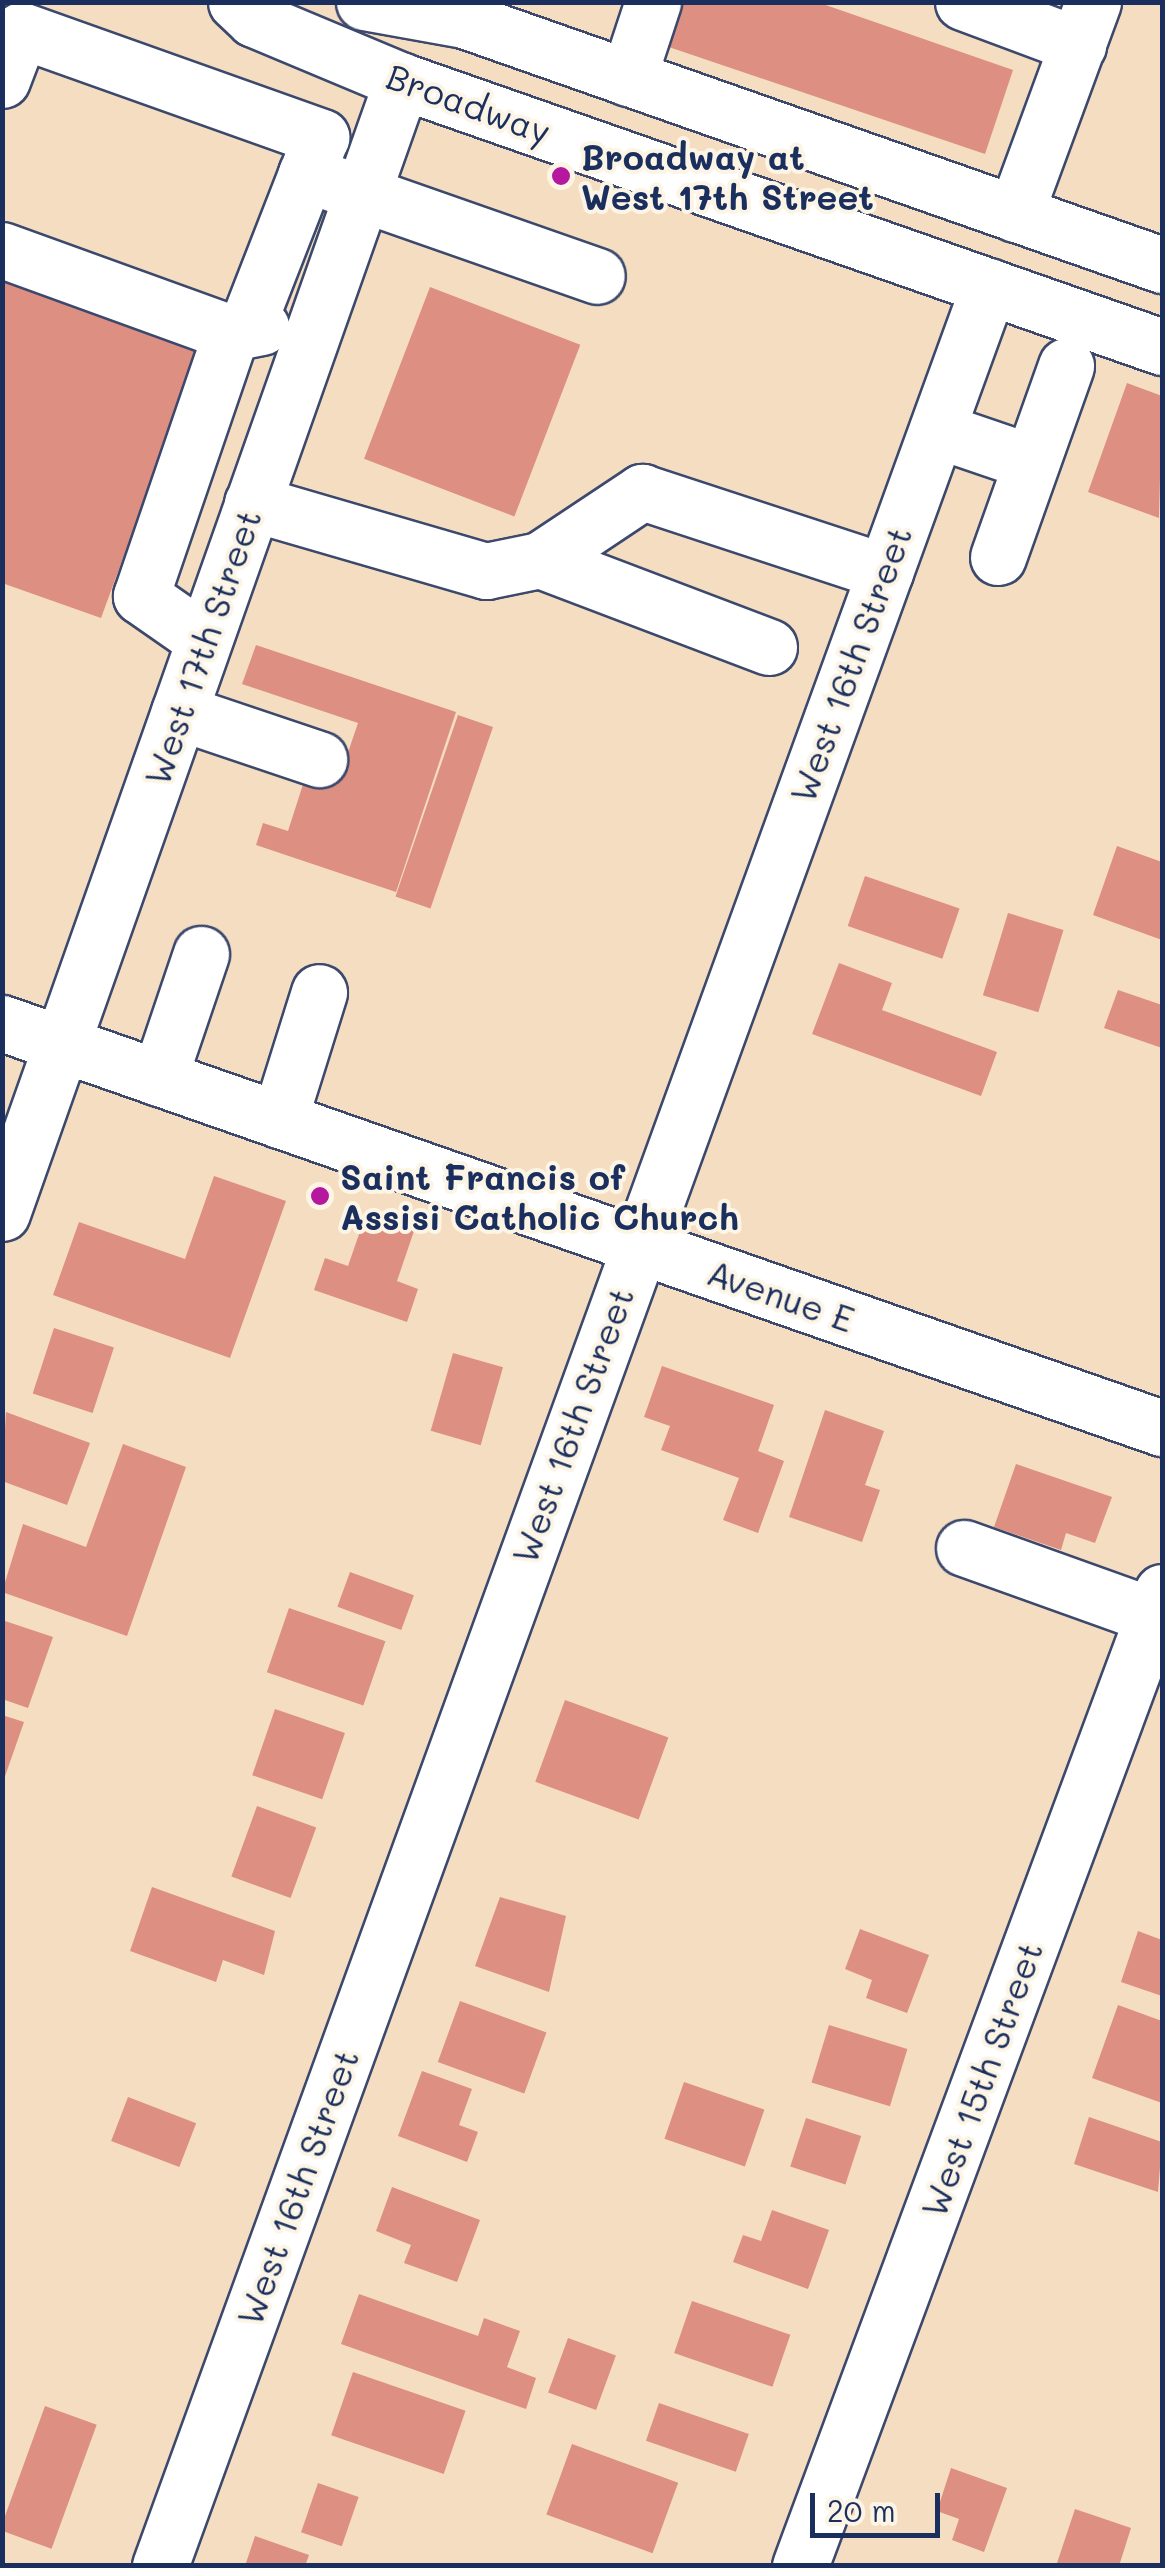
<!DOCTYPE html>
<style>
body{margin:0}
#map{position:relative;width:1165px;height:2568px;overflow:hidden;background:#f5ddc1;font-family:Mali,sans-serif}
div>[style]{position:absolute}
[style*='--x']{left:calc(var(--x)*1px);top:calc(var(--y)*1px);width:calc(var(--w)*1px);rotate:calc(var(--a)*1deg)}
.building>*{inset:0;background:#dd8f81;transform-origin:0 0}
.roads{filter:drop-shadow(2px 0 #3c496d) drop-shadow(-2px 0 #3c496d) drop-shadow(0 2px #3c496d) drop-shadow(0 -2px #3c496d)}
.minor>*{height:55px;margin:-27.5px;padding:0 27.5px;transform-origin:27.5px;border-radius:27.5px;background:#fff}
.major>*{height:55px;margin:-27.5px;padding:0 27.5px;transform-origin:27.5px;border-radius:27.5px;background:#fff}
.dots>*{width:28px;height:28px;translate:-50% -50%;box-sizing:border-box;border:5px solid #fcf5e5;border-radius:50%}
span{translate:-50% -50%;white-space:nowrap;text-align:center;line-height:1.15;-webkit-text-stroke:8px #fcf5e5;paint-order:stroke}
.street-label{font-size:35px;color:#1b2f5e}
.poi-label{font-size:35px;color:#1b2f5e;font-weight:700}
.left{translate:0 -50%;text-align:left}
.frame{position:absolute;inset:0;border:5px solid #1b2f5e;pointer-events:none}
.scale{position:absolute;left:810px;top:2493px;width:130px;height:45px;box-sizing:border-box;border:5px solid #1b2f5e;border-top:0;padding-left:12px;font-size:30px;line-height:35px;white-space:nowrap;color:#1b2f5e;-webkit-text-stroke:8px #fcf5e5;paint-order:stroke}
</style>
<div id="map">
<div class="building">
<i style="clip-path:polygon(671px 2px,817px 2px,1013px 70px,985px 154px,657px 43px)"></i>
<i style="clip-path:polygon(2px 274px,201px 346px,101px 618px,2px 583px)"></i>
<i style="left:430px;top:287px;width:161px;height:184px;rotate:21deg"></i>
<i style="clip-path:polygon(1127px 383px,1162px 396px,1159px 518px,1088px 492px)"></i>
<i style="clip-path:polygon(256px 645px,456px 712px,396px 892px,256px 845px,263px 823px,288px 831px,306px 775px,337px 785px,358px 723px,242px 684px)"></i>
<i style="left:458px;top:715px;width:37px;height:192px;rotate:19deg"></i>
<i style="clip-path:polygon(1117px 846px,1162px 862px,1162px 940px,1093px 915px)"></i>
<i style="left:865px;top:876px;width:100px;height:53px;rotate:19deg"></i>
<i style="left:1008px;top:913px;width:58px;height:86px;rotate:17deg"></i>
<i style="clip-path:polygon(839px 963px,892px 983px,882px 1010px,997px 1052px,981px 1096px,812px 1034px)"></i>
<i style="clip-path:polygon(1118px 990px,1162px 1005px,1162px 1048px,1104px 1028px)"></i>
<i style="clip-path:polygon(214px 1176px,286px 1201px,230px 1358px,53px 1295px,79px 1222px,185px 1259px)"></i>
<i style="clip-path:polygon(366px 1214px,414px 1231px,397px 1281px,418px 1289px,407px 1322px,314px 1290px,325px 1258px,348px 1266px)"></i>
<i style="left:54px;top:1328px;width:63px;height:69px;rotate:18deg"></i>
<i style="left:453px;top:1353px;width:52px;height:81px;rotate:16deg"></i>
<i style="clip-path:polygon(662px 1366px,774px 1405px,758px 1451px,784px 1461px,758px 1533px,723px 1520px,739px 1478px,661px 1450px,670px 1426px,644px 1417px)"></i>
<i style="clip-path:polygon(825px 1410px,884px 1431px,865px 1485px,880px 1490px,862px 1542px,789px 1517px)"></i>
<i style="clip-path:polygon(6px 1412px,90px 1443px,67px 1505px,2px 1481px)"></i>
<i style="clip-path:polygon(123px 1444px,186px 1467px,127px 1636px,2px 1592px,23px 1524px,86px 1547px)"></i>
<i style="clip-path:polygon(1016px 1464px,1112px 1497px,1095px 1543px,1066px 1533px,1061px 1550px,994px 1527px)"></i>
<i style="left:350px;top:1572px;width:68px;height:37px;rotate:20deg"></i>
<i style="left:289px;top:1608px;width:102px;height:68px;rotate:19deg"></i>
<i style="clip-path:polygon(2px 1620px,53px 1637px,28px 1708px,2px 1699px)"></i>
<i style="left:565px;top:1700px;width:110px;height:87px;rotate:20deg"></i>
<i style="left:275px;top:1709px;width:74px;height:70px;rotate:19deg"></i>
<i style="clip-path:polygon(2px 1715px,24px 1722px,3px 1782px,2px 1782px)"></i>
<i style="left:257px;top:1806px;width:63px;height:75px;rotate:20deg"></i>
<i style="clip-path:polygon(152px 1887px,275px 1931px,264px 1975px,223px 1960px,216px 1982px,130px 1951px)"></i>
<i style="clip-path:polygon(500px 1897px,566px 1916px,549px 1992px,475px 1966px)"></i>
<i style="clip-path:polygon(860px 1929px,929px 1955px,907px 2013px,866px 1998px,872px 1980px,845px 1969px)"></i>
<i style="clip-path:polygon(1138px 1931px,1162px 1940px,1162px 1996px,1121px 1982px)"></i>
<i style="left:460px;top:2001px;width:92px;height:65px;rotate:20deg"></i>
<i style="clip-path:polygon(1118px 2005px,1162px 2021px,1162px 2103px,1092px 2078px)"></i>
<i style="left:829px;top:2025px;width:82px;height:60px;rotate:17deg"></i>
<i style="clip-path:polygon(422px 2071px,472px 2089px,459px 2125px,478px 2132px,467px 2162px,398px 2136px)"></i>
<i style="left:684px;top:2082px;width:85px;height:60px;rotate:19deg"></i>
<i style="left:128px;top:2097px;width:73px;height:47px;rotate:21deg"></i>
<i style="clip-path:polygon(1089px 2117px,1162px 2142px,1158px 2192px,1074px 2164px)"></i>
<i style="left:806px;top:2118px;width:58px;height:51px;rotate:18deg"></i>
<i style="clip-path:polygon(392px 2187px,480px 2220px,457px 2282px,404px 2263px,411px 2245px,376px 2231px)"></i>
<i style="clip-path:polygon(772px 2210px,829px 2230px,808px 2289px,733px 2262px,743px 2235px,761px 2241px)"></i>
<i style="clip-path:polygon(359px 2294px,478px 2336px,484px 2318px,520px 2331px,507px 2367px,536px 2378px,526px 2409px,341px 2344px)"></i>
<i style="left:692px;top:2301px;width:104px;height:55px;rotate:19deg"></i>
<i style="left:568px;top:2338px;width:51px;height:58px;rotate:20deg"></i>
<i style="left:353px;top:2372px;width:119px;height:67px;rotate:19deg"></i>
<i style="left:659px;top:2403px;width:95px;height:40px;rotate:19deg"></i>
<i style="left:45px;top:2406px;width:55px;height:132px;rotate:20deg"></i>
<i style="left:572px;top:2444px;width:113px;height:75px;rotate:20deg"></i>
<i style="clip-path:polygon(951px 2468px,1007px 2488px,984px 2552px,952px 2540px,959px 2519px,937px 2511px)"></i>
<i style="left:318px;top:2483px;width:43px;height:52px;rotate:19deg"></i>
<i style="clip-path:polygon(1075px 2509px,1131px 2528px,1119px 2566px,1056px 2566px)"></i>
<i style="clip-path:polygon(255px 2536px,309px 2555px,305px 2566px,245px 2566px)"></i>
</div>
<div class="roads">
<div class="minor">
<i style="--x:963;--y:2;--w:123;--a:20.5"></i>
<i style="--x:628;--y:78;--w:80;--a:-71.8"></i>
<i style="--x:2;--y:80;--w:53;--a:-69.2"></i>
<i style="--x:21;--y:30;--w:319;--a:19.6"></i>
<i style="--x:321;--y:137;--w:40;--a:112"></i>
<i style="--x:306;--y:174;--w:308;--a:19.3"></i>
<i style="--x:1015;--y:214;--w:226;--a:-69.8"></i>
<i style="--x:2;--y:250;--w:244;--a:19.9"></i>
<i style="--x:231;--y:333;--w:31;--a:-11"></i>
<i style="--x:248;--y:323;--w:160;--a:-68.7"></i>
<i style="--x:937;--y:430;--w:96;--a:18.8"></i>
<i style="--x:252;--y:503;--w:244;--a:16.2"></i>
<i style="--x:486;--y:571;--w:55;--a:-11.5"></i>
<i style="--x:540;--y:560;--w:245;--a:20.8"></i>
<i style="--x:998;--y:557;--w:203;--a:-70.4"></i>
<i style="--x:540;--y:560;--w:123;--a:-33.7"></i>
<i style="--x:642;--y:492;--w:256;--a:18.2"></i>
<i style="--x:204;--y:640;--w:77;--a:-145.1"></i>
<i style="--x:141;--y:596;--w:278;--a:-71.1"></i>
<i style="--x:179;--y:712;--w:148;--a:18.6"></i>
<i style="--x:2;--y:1023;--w:1229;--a:19.25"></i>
<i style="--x:159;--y:1078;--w:131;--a:-71.3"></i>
<i style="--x:279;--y:1120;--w:134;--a:-72.6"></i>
<i style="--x:2;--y:1213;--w:1201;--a:-70.54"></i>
<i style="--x:964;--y:1548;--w:202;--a:19.7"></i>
<i style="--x:160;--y:2566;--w:2426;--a:-70.02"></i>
<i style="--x:800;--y:2566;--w:1039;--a:-69.61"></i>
</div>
<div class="major">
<i style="--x:236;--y:2;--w:25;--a:43"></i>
<i style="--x:254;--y:19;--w:160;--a:22.7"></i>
<i style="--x:402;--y:81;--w:805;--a:19.29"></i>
<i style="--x:364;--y:2;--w:102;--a:10.2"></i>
<i style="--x:464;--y:20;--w:740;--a:19.34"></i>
</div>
</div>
<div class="dots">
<i style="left:561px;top:176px;background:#b5179e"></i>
<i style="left:320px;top:1196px;background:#b5179e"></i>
</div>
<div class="street-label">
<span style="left:469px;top:103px;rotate:20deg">Broadway</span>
<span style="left:202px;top:647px;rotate:-71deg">West 17th Street</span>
<span style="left:850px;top:664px;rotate:-70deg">West 16th Street</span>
<span style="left:781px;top:1295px;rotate:19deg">Avenue E</span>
<span style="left:572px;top:1425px;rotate:-70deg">West 16th Street</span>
<span style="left:981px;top:2079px;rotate:-70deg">West 15th Street</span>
<span style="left:297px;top:2187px;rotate:-70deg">West 16th Street</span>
</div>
<div class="poi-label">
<span class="left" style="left:581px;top:176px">Broadway at<br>West 17th Street</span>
<span class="left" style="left:340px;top:1196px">Saint Francis of<br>Assisi Catholic Church</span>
</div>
<div class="frame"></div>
<div class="scale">20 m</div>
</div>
